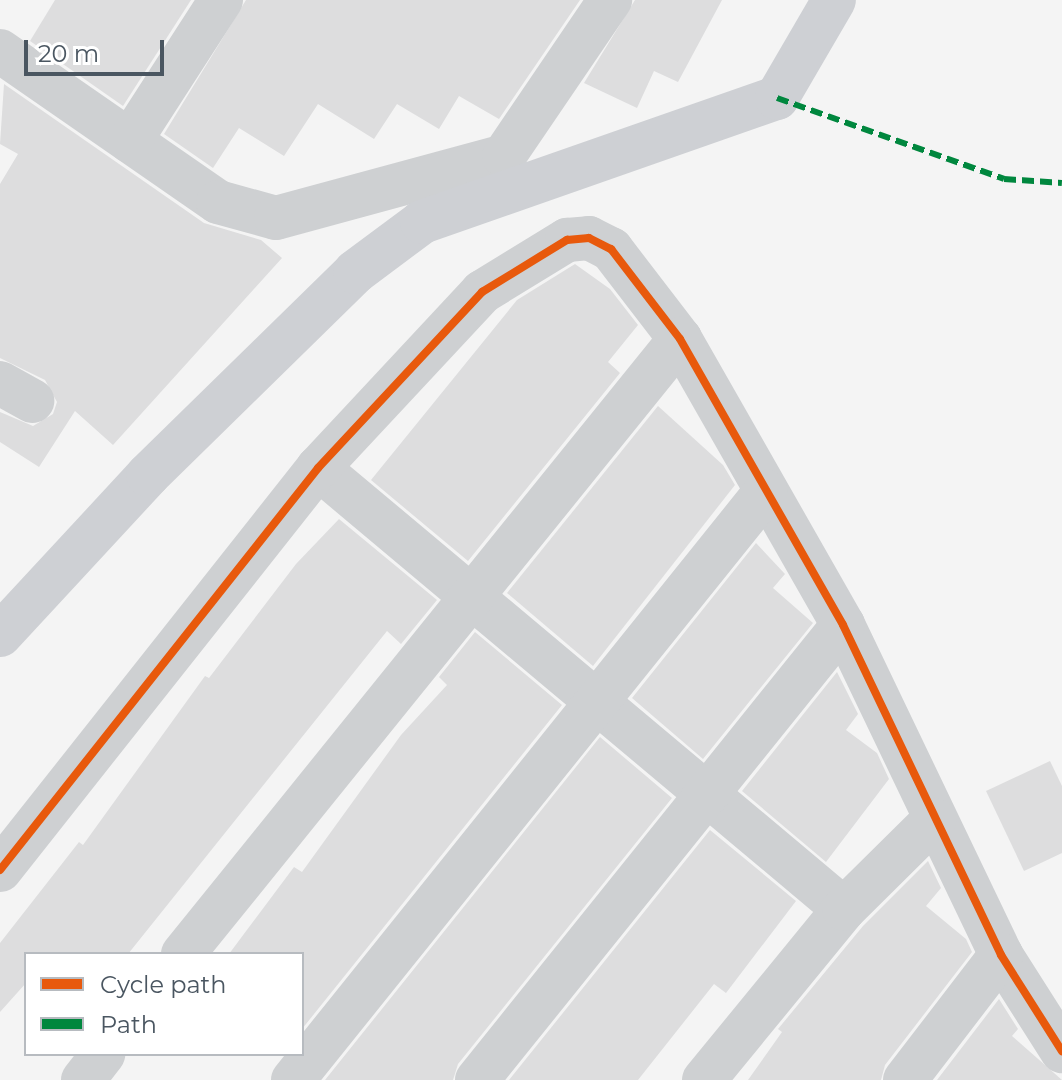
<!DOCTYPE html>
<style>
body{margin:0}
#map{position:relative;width:1062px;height:1080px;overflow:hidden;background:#f4f4f4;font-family:Montserrat,sans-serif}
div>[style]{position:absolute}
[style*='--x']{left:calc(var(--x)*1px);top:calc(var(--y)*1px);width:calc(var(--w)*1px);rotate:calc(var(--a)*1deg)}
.building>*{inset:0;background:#ddddde}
.street>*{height:44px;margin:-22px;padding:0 22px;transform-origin:22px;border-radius:22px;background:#ced0d2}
.secondary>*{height:44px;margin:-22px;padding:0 22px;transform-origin:22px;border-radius:22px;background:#ced0d4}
.quiet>*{height:6px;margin-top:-3px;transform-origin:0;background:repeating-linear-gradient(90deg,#00873e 0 12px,transparent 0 18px)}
.cycleway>*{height:8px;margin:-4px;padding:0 4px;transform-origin:4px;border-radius:4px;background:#e8590c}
span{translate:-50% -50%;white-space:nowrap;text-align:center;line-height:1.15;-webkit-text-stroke:7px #fff;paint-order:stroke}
.legend{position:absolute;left:24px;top:952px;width:280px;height:104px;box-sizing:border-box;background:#fff;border:2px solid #b7bbc0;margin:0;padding:10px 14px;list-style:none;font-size:24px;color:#4a5661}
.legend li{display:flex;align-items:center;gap:16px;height:40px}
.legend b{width:40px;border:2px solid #b7bbc0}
.scale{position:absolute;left:24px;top:40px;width:140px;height:36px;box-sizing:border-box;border:4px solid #4a5661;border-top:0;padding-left:10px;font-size:24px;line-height:28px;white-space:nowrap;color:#4a5661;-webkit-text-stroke:6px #fff;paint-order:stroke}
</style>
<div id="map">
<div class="building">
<i style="clip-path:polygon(55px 0,191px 0,123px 106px,30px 41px)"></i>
<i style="clip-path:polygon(246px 0,580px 0,499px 119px,459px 96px,439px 129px,397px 104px,374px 139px,318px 104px,284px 156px,239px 128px,213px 168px,164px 134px)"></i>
<i style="clip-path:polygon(635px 0,722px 0,678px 82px,654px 71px,637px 108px,584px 83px)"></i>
<i style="clip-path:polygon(4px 84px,204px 223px,261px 240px,282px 258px,113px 445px,75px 411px,39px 467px,0 442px,0 412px,33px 426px,53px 414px,57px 402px,45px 380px,0 358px,0 184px,18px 154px,0 144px)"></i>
<i style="clip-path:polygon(575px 264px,610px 289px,638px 325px,608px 362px,620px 373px,468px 561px,371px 480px,517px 300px)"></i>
<i style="clip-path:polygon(658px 406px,723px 465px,735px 485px,593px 666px,507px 593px)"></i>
<i style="clip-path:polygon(339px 519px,437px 600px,401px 644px,387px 631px,128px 954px,26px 954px,26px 983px,0 1012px,0 943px,79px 842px,83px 845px,205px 676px,209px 678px,296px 564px)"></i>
<i style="clip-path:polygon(756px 543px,785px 574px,773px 588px,813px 623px,703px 759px,632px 698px)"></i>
<i style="clip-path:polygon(475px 632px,562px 705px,302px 1029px,302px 954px,229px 954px,294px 867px,302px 872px,401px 735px,447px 685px,439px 677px)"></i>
<i style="clip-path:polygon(837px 672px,858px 714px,846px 730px,877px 753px,889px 779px,826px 862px,742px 791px)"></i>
<i style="clip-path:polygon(600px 737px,672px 798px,458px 1064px,453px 1080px,325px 1080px)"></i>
<i style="clip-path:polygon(1050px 761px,1062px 786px,1062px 853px,1024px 871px,986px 791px)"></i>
<i style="clip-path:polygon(710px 830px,796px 901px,726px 993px,714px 984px,638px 1080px,509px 1080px)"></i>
<i style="clip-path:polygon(928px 861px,941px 888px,926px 906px,966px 939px,972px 952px,885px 1065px,881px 1080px,748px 1080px,782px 1032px,778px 1029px,863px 926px)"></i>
<i style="clip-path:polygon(999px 999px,1018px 1029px,1012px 1036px,1062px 1080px,937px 1080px)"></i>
</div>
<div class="street">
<i style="--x:0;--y:51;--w:265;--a:34.7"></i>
<i style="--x:218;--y:202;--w:60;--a:15.4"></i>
<i style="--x:276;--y:218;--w:236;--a:-15.2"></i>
<i style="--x:504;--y:156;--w:189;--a:-55.8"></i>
<i style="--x:130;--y:141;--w:168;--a:-57.2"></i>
<i style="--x:0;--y:383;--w:37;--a:29"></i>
<i style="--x:318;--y:468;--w:686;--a:39.98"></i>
<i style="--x:0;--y:870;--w:513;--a:-51.65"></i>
<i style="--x:318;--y:468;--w:241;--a:-47"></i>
<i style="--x:482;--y:292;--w:100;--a:-31.5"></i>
<i style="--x:567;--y:240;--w:22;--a:-5"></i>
<i style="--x:589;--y:238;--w:25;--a:27"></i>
<i style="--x:611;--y:249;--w:113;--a:52.5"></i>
<i style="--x:680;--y:339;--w:329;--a:60.3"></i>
<i style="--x:843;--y:625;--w:366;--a:64.4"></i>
<i style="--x:1001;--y:955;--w:114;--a:57.6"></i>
<i style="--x:183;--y:954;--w:791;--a:-51.06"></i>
<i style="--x:83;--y:1080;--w:33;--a:-52"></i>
<i style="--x:293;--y:1080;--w:755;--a:-51.23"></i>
<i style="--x:477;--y:1080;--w:584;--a:-51.19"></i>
<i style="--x:704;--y:1080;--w:221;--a:-50.7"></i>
<i style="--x:844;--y:909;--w:127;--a:-44.7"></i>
<i style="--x:905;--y:1080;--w:158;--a:-52.5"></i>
</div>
<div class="secondary">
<i style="--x:0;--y:635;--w:218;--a:-47.2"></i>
<i style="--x:148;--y:475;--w:290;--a:-44.4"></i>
<i style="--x:355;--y:272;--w:84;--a:-36.7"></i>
<i style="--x:422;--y:222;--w:376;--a:-19.3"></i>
<i style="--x:777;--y:98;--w:113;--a:-59.8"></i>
</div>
<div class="quiet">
<i style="--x:777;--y:98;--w:241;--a:19.6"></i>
<i style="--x:1004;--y:179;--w:58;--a:3.9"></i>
</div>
<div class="cycleway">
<i style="--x:0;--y:870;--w:513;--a:-51.65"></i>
<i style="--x:318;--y:468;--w:241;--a:-47"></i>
<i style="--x:482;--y:292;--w:100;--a:-31.5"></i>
<i style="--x:567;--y:240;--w:22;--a:-5"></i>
<i style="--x:589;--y:238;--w:25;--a:27"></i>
<i style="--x:611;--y:249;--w:113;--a:52.5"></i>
<i style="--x:680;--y:339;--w:329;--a:60.3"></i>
<i style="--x:843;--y:625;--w:366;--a:64.4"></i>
<i style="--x:1001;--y:955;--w:114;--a:57.6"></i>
</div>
<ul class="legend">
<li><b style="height:10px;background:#e8590c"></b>Cycle path</li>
<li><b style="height:10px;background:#00873e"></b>Path</li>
</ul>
<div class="scale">20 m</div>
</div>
